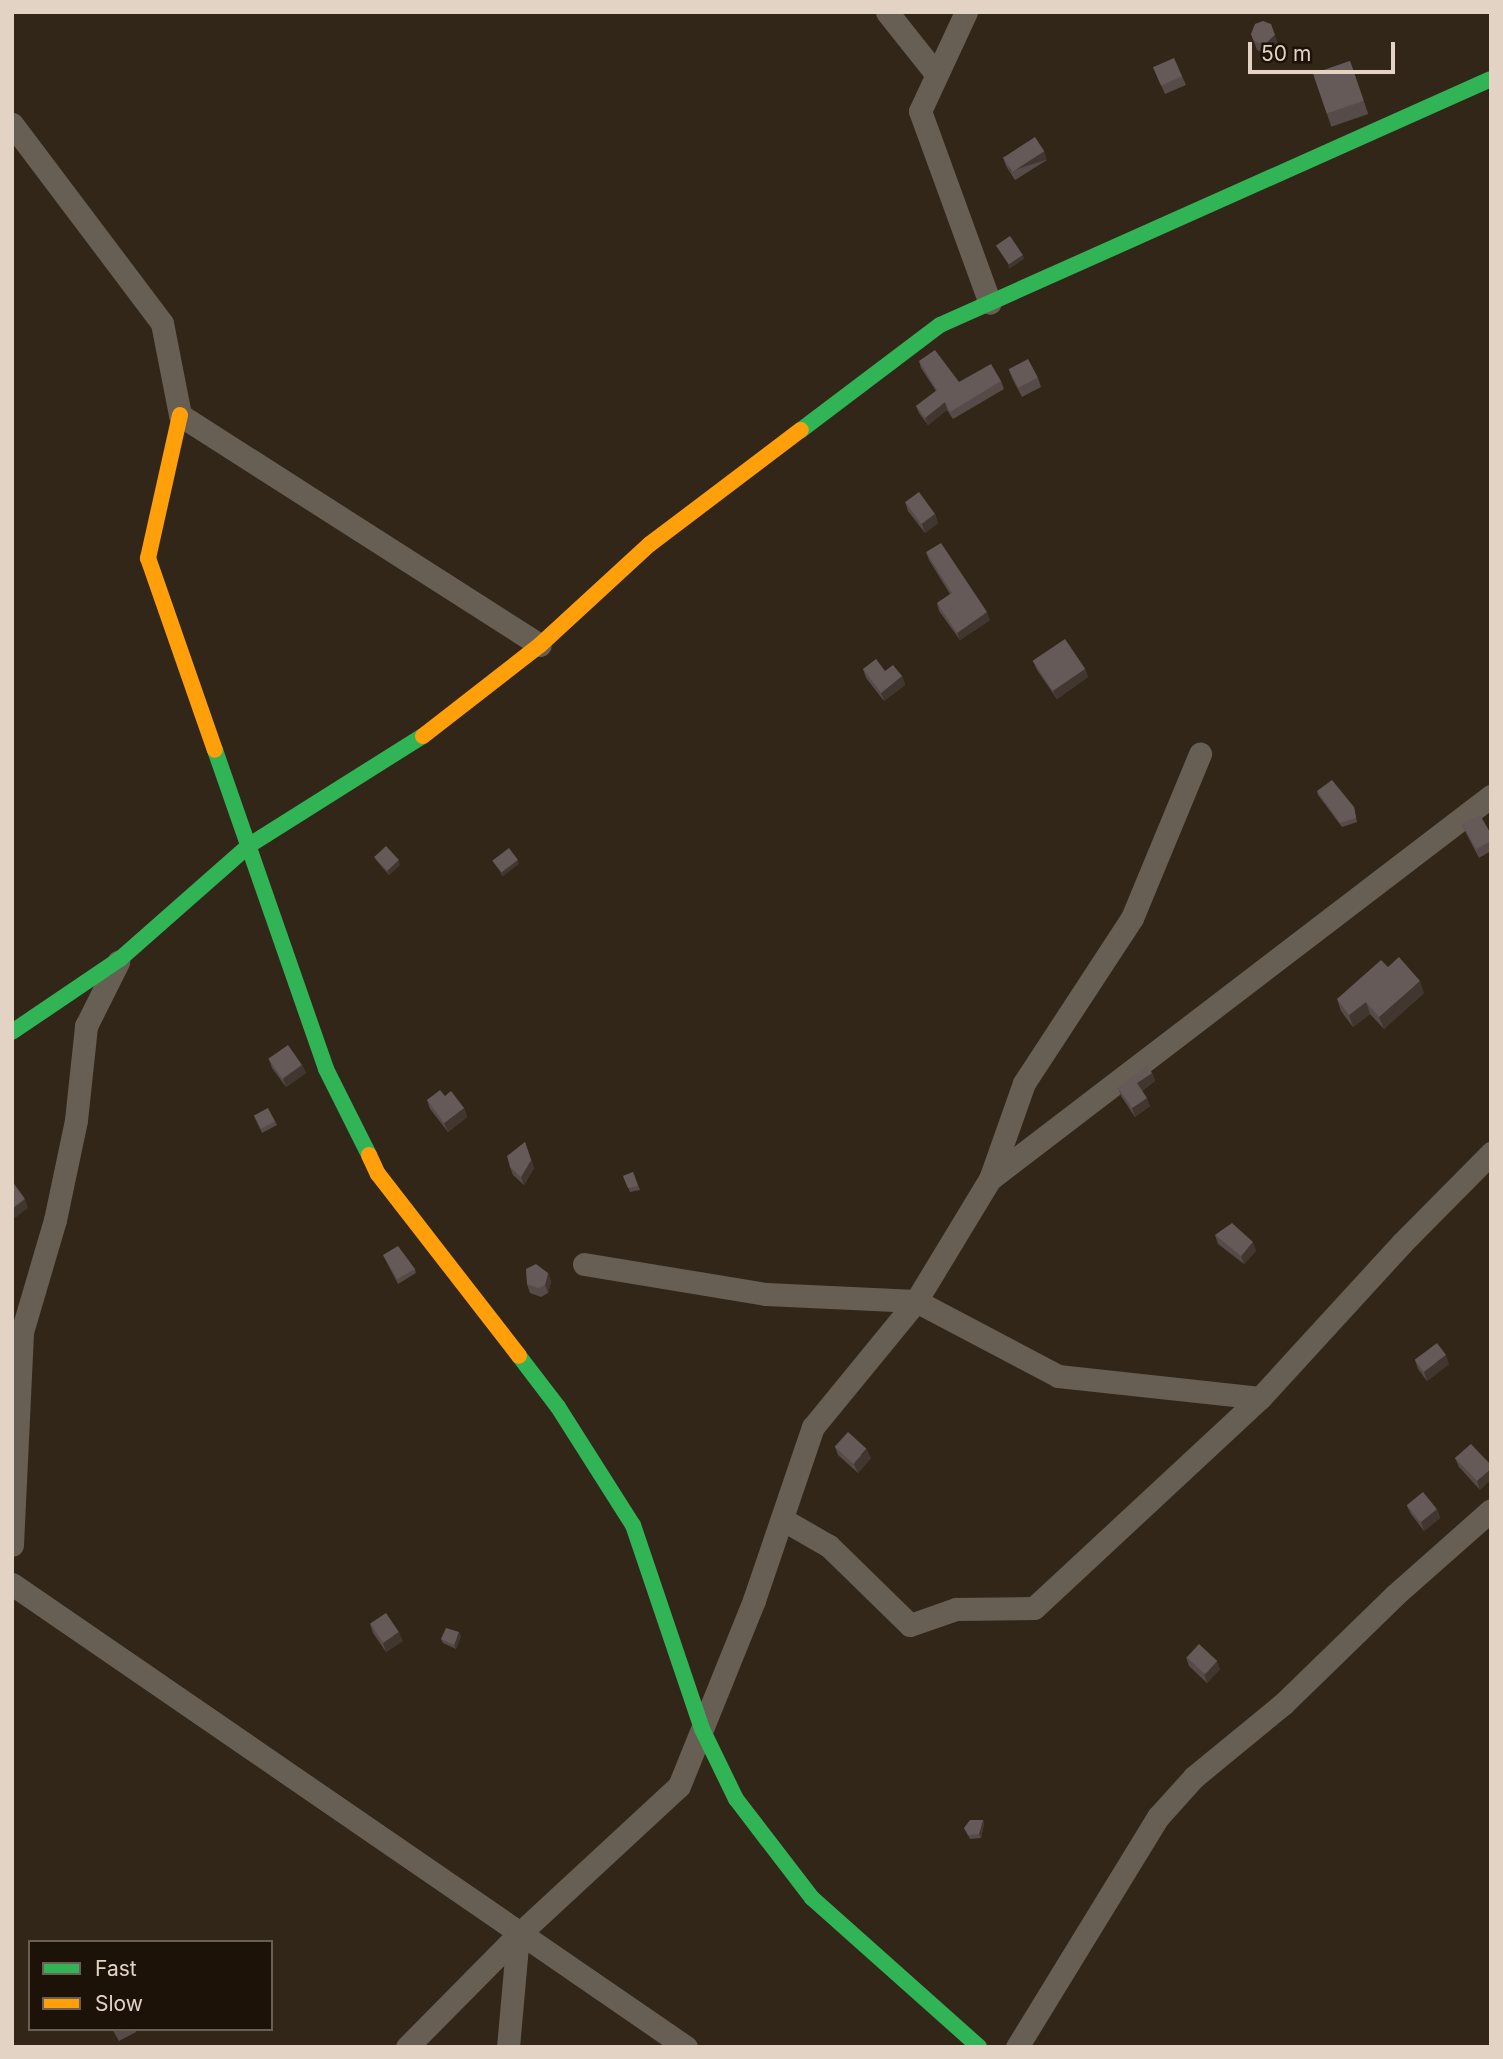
<!DOCTYPE html>
<style>
body{margin:0}
#map{position:relative;width:1503px;height:2059px;overflow:hidden;background:#322618;font-family:Inter,sans-serif}
div>[style]{position:absolute}
[style*='--x']{left:calc(var(--x)*1px);top:calc(var(--y)*1px);width:calc(var(--w)*1px);rotate:calc(var(--a)*1deg)}
.street>*{height:23px;margin:-11.5px;padding:0 11.5px;transform-origin:11.5px;border-radius:11.5px;background:#675e54}
.fast>*{height:16px;margin:-8px;padding:0 8px;transform-origin:8px;border-radius:8px;background:#30b455}
.slow>*{height:16px;margin:-8px;padding:0 8px;transform-origin:8px;border-radius:8px;background:#ff9f0a}
.wall>*{inset:0;background:#564b49;transform-origin:0 0}
.shaded-wall>*{inset:0;background:#413630;transform-origin:0 0}
.building>*{inset:0;background:#655a57;transform-origin:0 0}
span{translate:-50% -50%;white-space:nowrap;text-align:center;line-height:1.15;-webkit-text-stroke:5px #1c1208;paint-order:stroke}
.frame{position:absolute;inset:0;border:14px solid #e2d3c5;pointer-events:none}
.legend{position:absolute;left:28px;top:1940px;width:245px;height:91px;box-sizing:border-box;background:#1c1208;border:2px solid #6b5f54;margin:0;padding:9px 12px;list-style:none;font-size:21px;color:#e2d3c5}
.legend li{display:flex;align-items:center;gap:14px;height:35px}
.legend b{width:35px;border:2px solid #6b5f54}
.scale{position:absolute;left:1248px;top:42px;width:147px;height:32px;box-sizing:border-box;border:4px solid #e2d3c5;border-top:0;padding-left:9px;font-size:21px;line-height:24px;white-space:nowrap;color:#e2d3c5;-webkit-text-stroke:5px #1c1208;paint-order:stroke}
</style>
<div id="map">
<div class="street">
<i style="--x:887;--y:12;--w:80;--a:51.6"></i>
<i style="--x:966;--y:12;--w:109;--a:114.9"></i>
<i style="--x:920;--y:111;--w:204;--a:70"></i>
<i style="--x:12;--y:124;--w:249;--a:53"></i>
<i style="--x:162;--y:323;--w:94;--a:78.9"></i>
<i style="--x:180;--y:415;--w:427;--a:32.6"></i>
<i style="--x:990;--y:1179;--w:102;--a:-70.5"></i>
<i style="--x:1024;--y:1083;--w:197;--a:-56.8"></i>
<i style="--x:1132;--y:918;--w:178;--a:-67.5"></i>
<i style="--x:584;--y:1264;--w:184;--a:9.4"></i>
<i style="--x:766;--y:1294;--w:150;--a:2.7"></i>
<i style="--x:916;--y:1301;--w:161;--a:27.8"></i>
<i style="--x:1058;--y:1376;--w:203;--a:6.2"></i>
<i style="--x:782;--y:1519;--w:54;--a:29.9"></i>
<i style="--x:829;--y:1546;--w:113;--a:44.3"></i>
<i style="--x:910;--y:1625;--w:49;--a:-19.2"></i>
<i style="--x:956;--y:1609;--w:78;--a:-0.7"></i>
<i style="--x:1034;--y:1608;--w:309;--a:-42.9"></i>
<i style="--x:1260;--y:1398;--w:210;--a:-47.5"></i>
<i style="--x:1402;--y:1243;--w:127;--a:-45.3"></i>
<i style="--x:12;--y:1545;--w:213;--a:-87.3"></i>
<i style="--x:22;--y:1332;--w:117;--a:-73.6"></i>
<i style="--x:55;--y:1220;--w:102;--a:-78.1"></i>
<i style="--x:76;--y:1120;--w:95;--a:-83.9"></i>
<i style="--x:86;--y:1026;--w:72;--a:-63.4"></i>
<i style="--x:12;--y:1584;--w:818;--a:34.49"></i>
<i style="--x:407;--y:2047;--w:158;--a:-45.3"></i>
<i style="--x:518;--y:1935;--w:219;--a:-42.8"></i>
<i style="--x:679;--y:1786;--w:201;--a:-68"></i>
<i style="--x:754;--y:1600;--w:183;--a:-71.2"></i>
<i style="--x:813;--y:1427;--w:163;--a:-50.7"></i>
<i style="--x:916;--y:1301;--w:143;--a:-58.8"></i>
<i style="--x:990;--y:1179;--w:631;--a:-37.4"></i>
<i style="--x:508;--y:2047;--w:112;--a:-84.9"></i>
<i style="--x:1017;--y:2047;--w:270;--a:-58.5"></i>
<i style="--x:1158;--y:1817;--w:54;--a:-48"></i>
<i style="--x:1194;--y:1777;--w:115;--a:-39.4"></i>
<i style="--x:1283;--y:1704;--w:156;--a:-44.2"></i>
<i style="--x:1395;--y:1595;--w:128;--a:-41.5"></i>
</div>
<div class="fast">
<i style="--x:801;--y:430;--w:174;--a:-37.1"></i>
<i style="--x:940;--y:325;--w:603;--a:-24.06"></i>
<i style="--x:215;--y:750;--w:338;--a:70.8"></i>
<i style="--x:326;--y:1069;--w:96;--a:63.4"></i>
<i style="--x:12;--y:1032;--w:130;--a:-34.1"></i>
<i style="--x:120;--y:959;--w:171;--a:-41.4"></i>
<i style="--x:248;--y:846;--w:207;--a:-32.2"></i>
<i style="--x:519;--y:1356;--w:64;--a:52.6"></i>
<i style="--x:558;--y:1407;--w:140;--a:57.6"></i>
<i style="--x:633;--y:1525;--w:215;--a:71.3"></i>
<i style="--x:702;--y:1729;--w:78;--a:64.1"></i>
<i style="--x:736;--y:1799;--w:125;--a:52.5"></i>
<i style="--x:812;--y:1898;--w:224;--a:41.7"></i>
</div>
<div class="slow">
<i style="--x:180;--y:415;--w:147;--a:102.6"></i>
<i style="--x:148;--y:558;--w:203;--a:70.8"></i>
<i style="--x:423;--y:736;--w:148;--a:-37.9"></i>
<i style="--x:540;--y:645;--w:149;--a:-42.6"></i>
<i style="--x:650;--y:544;--w:189;--a:-37.1"></i>
<i style="--x:369;--y:1155;--w:21;--a:65"></i>
<i style="--x:378;--y:1174;--w:230;--a:52.2"></i>
</div>
<div class="wall">
<i style="clip-path:polygon(1251px 34px,1278px 44px,1267px 54px,1257px 50px)"></i>
<i style="left:1350px;top:61px;width:56px;height:39px;rotate:71deg"></i>
<i style="clip-path:polygon(1153px 67px,1182px 76px,1186px 85px,1165px 94px)"></i>
<i style="clip-path:polygon(1003px 157px,1047px 160px,1015px 180px,1006px 166px)"></i>
<i style="clip-path:polygon(919px 361px,959px 382px,1001px 381px,1004px 389px,953px 419px,947px 410px,928px 425px,919px 413px,916px 406px,936px 391px,921px 368px)"></i>
<i style="clip-path:polygon(1009px 370px,1038px 378px,1041px 387px,1022px 397px,1012px 378px)"></i>
<i style="clip-path:polygon(905px 502px,935px 514px,938px 523px,925px 533px,908px 511px)"></i>
<i style="clip-path:polygon(926px 552px,990px 620px,960px 640px,939px 611px,937px 603px,950px 594px,929px 560px)"></i>
<i style="clip-path:polygon(1033px 661px,1085px 669px,1088px 677px,1057px 699px,1037px 670px)"></i>
<i style="clip-path:polygon(863px 669px,885px 671px,902px 676px,905px 685px,884px 701px,866px 678px)"></i>
<i style="clip-path:polygon(1317px 791px,1354px 807px,1357px 822px,1342px 827px,1318px 795px)"></i>
<i style="clip-path:polygon(1462px 824px,1491px 834px,1491px 851px,1479px 858px,1466px 833px)"></i>
<i style="clip-path:polygon(374px 856px,400px 865px,389px 875px,376px 860px)"></i>
<i style="clip-path:polygon(1388px 967px,1424px 993px,1384px 1029px,1370px 1014px,1353px 1027px,1341px 1011px,1337px 999px)"></i>
<i style="clip-path:polygon(269px 1059px,302px 1065px,306px 1073px,286px 1087px,272px 1068px)"></i>
<i style="clip-path:polygon(1152px 1073px,1155px 1081px,1142px 1091px,1150px 1106px,1135px 1117px,1121px 1096px,1118px 1088px)"></i>
<i style="clip-path:polygon(445px 1096px,464px 1108px,467px 1117px,448px 1132px,430px 1109px,427px 1100px)"></i>
<i style="clip-path:polygon(254px 1116px,275px 1121px,277px 1125px,262px 1133px)"></i>
<i style="clip-path:polygon(525px 1142px,534px 1168px,524px 1185px,513px 1175px,510px 1167px)"></i>
<i style="clip-path:polygon(633px 1172px,640px 1190px,630px 1192px,623px 1176px)"></i>
<i style="clip-path:polygon(1215px 1235px,1256px 1251px,1244px 1264px,1218px 1244px)"></i>
<i style="clip-path:polygon(383px 1255px,415px 1269px,416px 1273px,398px 1284px)"></i>
<i style="clip-path:polygon(548px 1273px,551px 1282px,548px 1293px,541px 1297px,530px 1293px,527px 1284px)"></i>
<i style="clip-path:polygon(1415px 1360px,1449px 1364px,1427px 1381px,1418px 1369px)"></i>
<i style="clip-path:polygon(1471px 1444px,1480px 1490px,1459px 1467px,1455px 1458px)"></i>
<i style="clip-path:polygon(835px 1447px,871px 1458px,858px 1473px,838px 1455px)"></i>
<i style="clip-path:polygon(1407px 1506px,1437px 1509px,1440px 1518px,1424px 1531px,1411px 1514px)"></i>
<i style="clip-path:polygon(370px 1624px,403px 1641px,386px 1652px,373px 1633px)"></i>
<i style="clip-path:polygon(461px 1636px,456px 1649px,443px 1643px,441px 1639px)"></i>
<i style="clip-path:polygon(1186px 1657px,1220px 1669px,1207px 1683px,1189px 1666px)"></i>
<i style="clip-path:polygon(983px 1820px,984px 1824px,981px 1838px,970px 1839px,964px 1828px)"></i>
<i style="clip-path:polygon(112px 2029px,135px 2029px,136px 2032px,119px 2041px)"></i>
</div>
<div class="shaded-wall">
<i style="clip-path:polygon(1275px 35px,1278px 44px,1267px 54px,1264px 45px)"></i>
<i style="left:1044px;top:151px;width:9px;height:38px;rotate:72deg"></i>
<i style="clip-path:polygon(1023px 255px,1024px 259px,1009px 269px,1008px 265px)"></i>
<i style="clip-path:polygon(945px 402px,947px 410px,928px 425px,925px 418px)"></i>
<i style="clip-path:polygon(935px 514px,938px 523px,925px 533px,922px 524px)"></i>
<i style="clip-path:polygon(987px 612px,990px 620px,960px 640px,957px 633px)"></i>
<i style="clip-path:polygon(1085px 669px,1088px 677px,1057px 699px,1053px 691px)"></i>
<i style="clip-path:polygon(902px 676px,905px 685px,884px 701px,881px 693px)"></i>
<i style="clip-path:polygon(399px 860px,400px 865px,389px 875px,387px 870px)"></i>
<i style="clip-path:polygon(518px 860px,519px 864px,502px 877px,500px 872px)"></i>
<i style="clip-path:polygon(1420px 981px,1424px 993px,1384px 1029px,1379px 1017px)"></i>
<i style="clip-path:polygon(1366px 1002px,1370px 1014px,1353px 1027px,1349px 1015px)"></i>
<i style="clip-path:polygon(302px 1065px,306px 1073px,286px 1087px,283px 1079px)"></i>
<i style="clip-path:polygon(1152px 1073px,1155px 1081px,1140px 1092px,1137px 1083px)"></i>
<i style="clip-path:polygon(1147px 1098px,1150px 1106px,1135px 1117px,1132px 1108px)"></i>
<i style="clip-path:polygon(464px 1108px,467px 1117px,448px 1132px,444px 1123px)"></i>
<i style="clip-path:polygon(531px 1160px,534px 1168px,524px 1185px,521px 1177px)"></i>
<i style="clip-path:polygon(25px 1199px,28px 1208px,15px 1218px,12px 1209px)"></i>
<i style="clip-path:polygon(1253px 1242px,1256px 1251px,1244px 1264px,1241px 1256px)"></i>
<i style="clip-path:polygon(548px 1273px,551px 1282px,548px 1293px,545px 1285px)"></i>
<i style="clip-path:polygon(1446px 1355px,1449px 1364px,1427px 1381px,1424px 1372px)"></i>
<i style="clip-path:polygon(867px 1449px,871px 1458px,858px 1473px,854px 1464px)"></i>
<i style="clip-path:polygon(1491px 1469px,1491px 1480px,1480px 1490px,1477px 1481px)"></i>
<i style="clip-path:polygon(1437px 1509px,1440px 1518px,1424px 1531px,1421px 1522px)"></i>
<i style="clip-path:polygon(399px 1632px,403px 1641px,386px 1652px,383px 1643px)"></i>
<i style="clip-path:polygon(459px 1632px,461px 1636px,456px 1649px,454px 1645px)"></i>
<i style="clip-path:polygon(1217px 1661px,1220px 1669px,1207px 1683px,1204px 1674px)"></i>
<i style="clip-path:polygon(983px 1820px,984px 1824px,981px 1838px,979px 1834px)"></i>
</div>
<div class="building">
<i style="clip-path:polygon(1263px 21px,1271px 24px,1275px 35px,1264px 45px,1254px 41px,1251px 34px,1255px 24px)"></i>
<i style="left:1174px;top:58px;width:20px;height:23px;rotate:66deg"></i>
<i style="left:1350px;top:61px;width:42px;height:39px;rotate:71deg"></i>
<i style="left:1035px;top:137px;width:17px;height:38px;rotate:57deg"></i>
<i style="left:1010px;top:236px;width:23px;height:17px;rotate:56deg"></i>
<i style="clip-path:polygon(935px 350px,959px 382px,991px 364px,1001px 381px,950px 412px,945px 402px,925px 418px,916px 406px,937px 390px,919px 361px)"></i>
<i style="left:1028px;top:359px;width:21px;height:22px;rotate:62deg"></i>
<i style="left:919px;top:492px;width:27px;height:17px;rotate:54deg"></i>
<i style="clip-path:polygon(941px 543px,987px 612px,957px 633px,937px 603px,952px 593px,926px 552px)"></i>
<i style="left:1065px;top:639px;width:36px;height:39px;rotate:56deg"></i>
<i style="clip-path:polygon(876px 659px,885px 671px,893px 665px,902px 676px,881px 693px,863px 669px)"></i>
<i style="clip-path:polygon(1332px 780px,1354px 807px,1356px 818px,1340px 823px,1317px 791px)"></i>
<i style="clip-path:polygon(1480px 815px,1491px 834px,1491px 841px,1476px 849px,1462px 824px)"></i>
<i style="left:386px;top:846px;width:19px;height:16px;rotate:47deg"></i>
<i style="left:509px;top:848px;width:15px;height:21px;rotate:53deg"></i>
<i style="clip-path:polygon(1399px 957px,1420px 981px,1379px 1017px,1366px 1002px,1349px 1015px,1337px 999px,1381px 960px,1388px 967px)"></i>
<i style="left:288px;top:1045px;width:24px;height:24px;rotate:55deg"></i>
<i style="clip-path:polygon(1147px 1065px,1152px 1073px,1137px 1083px,1147px 1098px,1132px 1108px,1118px 1088px)"></i>
<i style="clip-path:polygon(440px 1090px,445px 1096px,451px 1091px,464px 1108px,444px 1123px,427px 1100px)"></i>
<i style="left:268px;top:1108px;width:15px;height:16px;rotate:62deg"></i>
<i style="clip-path:polygon(525px 1142px,531px 1160px,521px 1177px,510px 1167px,507px 1156px)"></i>
<i style="clip-path:polygon(633px 1172px,638px 1186px,628px 1188px,623px 1176px)"></i>
<i style="clip-path:polygon(12px 1181px,25px 1199px,12px 1209px)"></i>
<i style="clip-path:polygon(1232px 1223px,1253px 1242px,1241px 1256px,1215px 1235px)"></i>
<i style="clip-path:polygon(398px 1246px,415px 1269px,397px 1279px,383px 1255px)"></i>
<i style="clip-path:polygon(536px 1264px,548px 1273px,545px 1285px,538px 1288px,527px 1284px,526px 1269px)"></i>
<i style="left:1437px;top:1343px;width:15px;height:28px;rotate:53deg"></i>
<i style="left:848px;top:1432px;width:25px;height:20px;rotate:42deg"></i>
<i style="clip-path:polygon(1471px 1444px,1491px 1465px,1491px 1469px,1477px 1481px,1455px 1458px)"></i>
<i style="left:1423px;top:1492px;width:22px;height:21px;rotate:51deg"></i>
<i style="left:386px;top:1613px;width:23px;height:19px;rotate:56deg"></i>
<i style="clip-path:polygon(446px 1628px,459px 1632px,454px 1645px,441px 1639px)"></i>
<i style="left:1199px;top:1644px;width:25px;height:18px;rotate:43deg"></i>
<i style="clip-path:polygon(970px 1820px,983px 1820px,979px 1834px,968px 1835px,964px 1828px)"></i>
</div>
<div class="frame"></div>
<ul class="legend">
<li><b style="height:9px;background:#30b455"></b>Fast</li>
<li><b style="height:9px;background:#ff9f0a"></b>Slow</li>
</ul>
<div class="scale">50 m</div>
</div>
